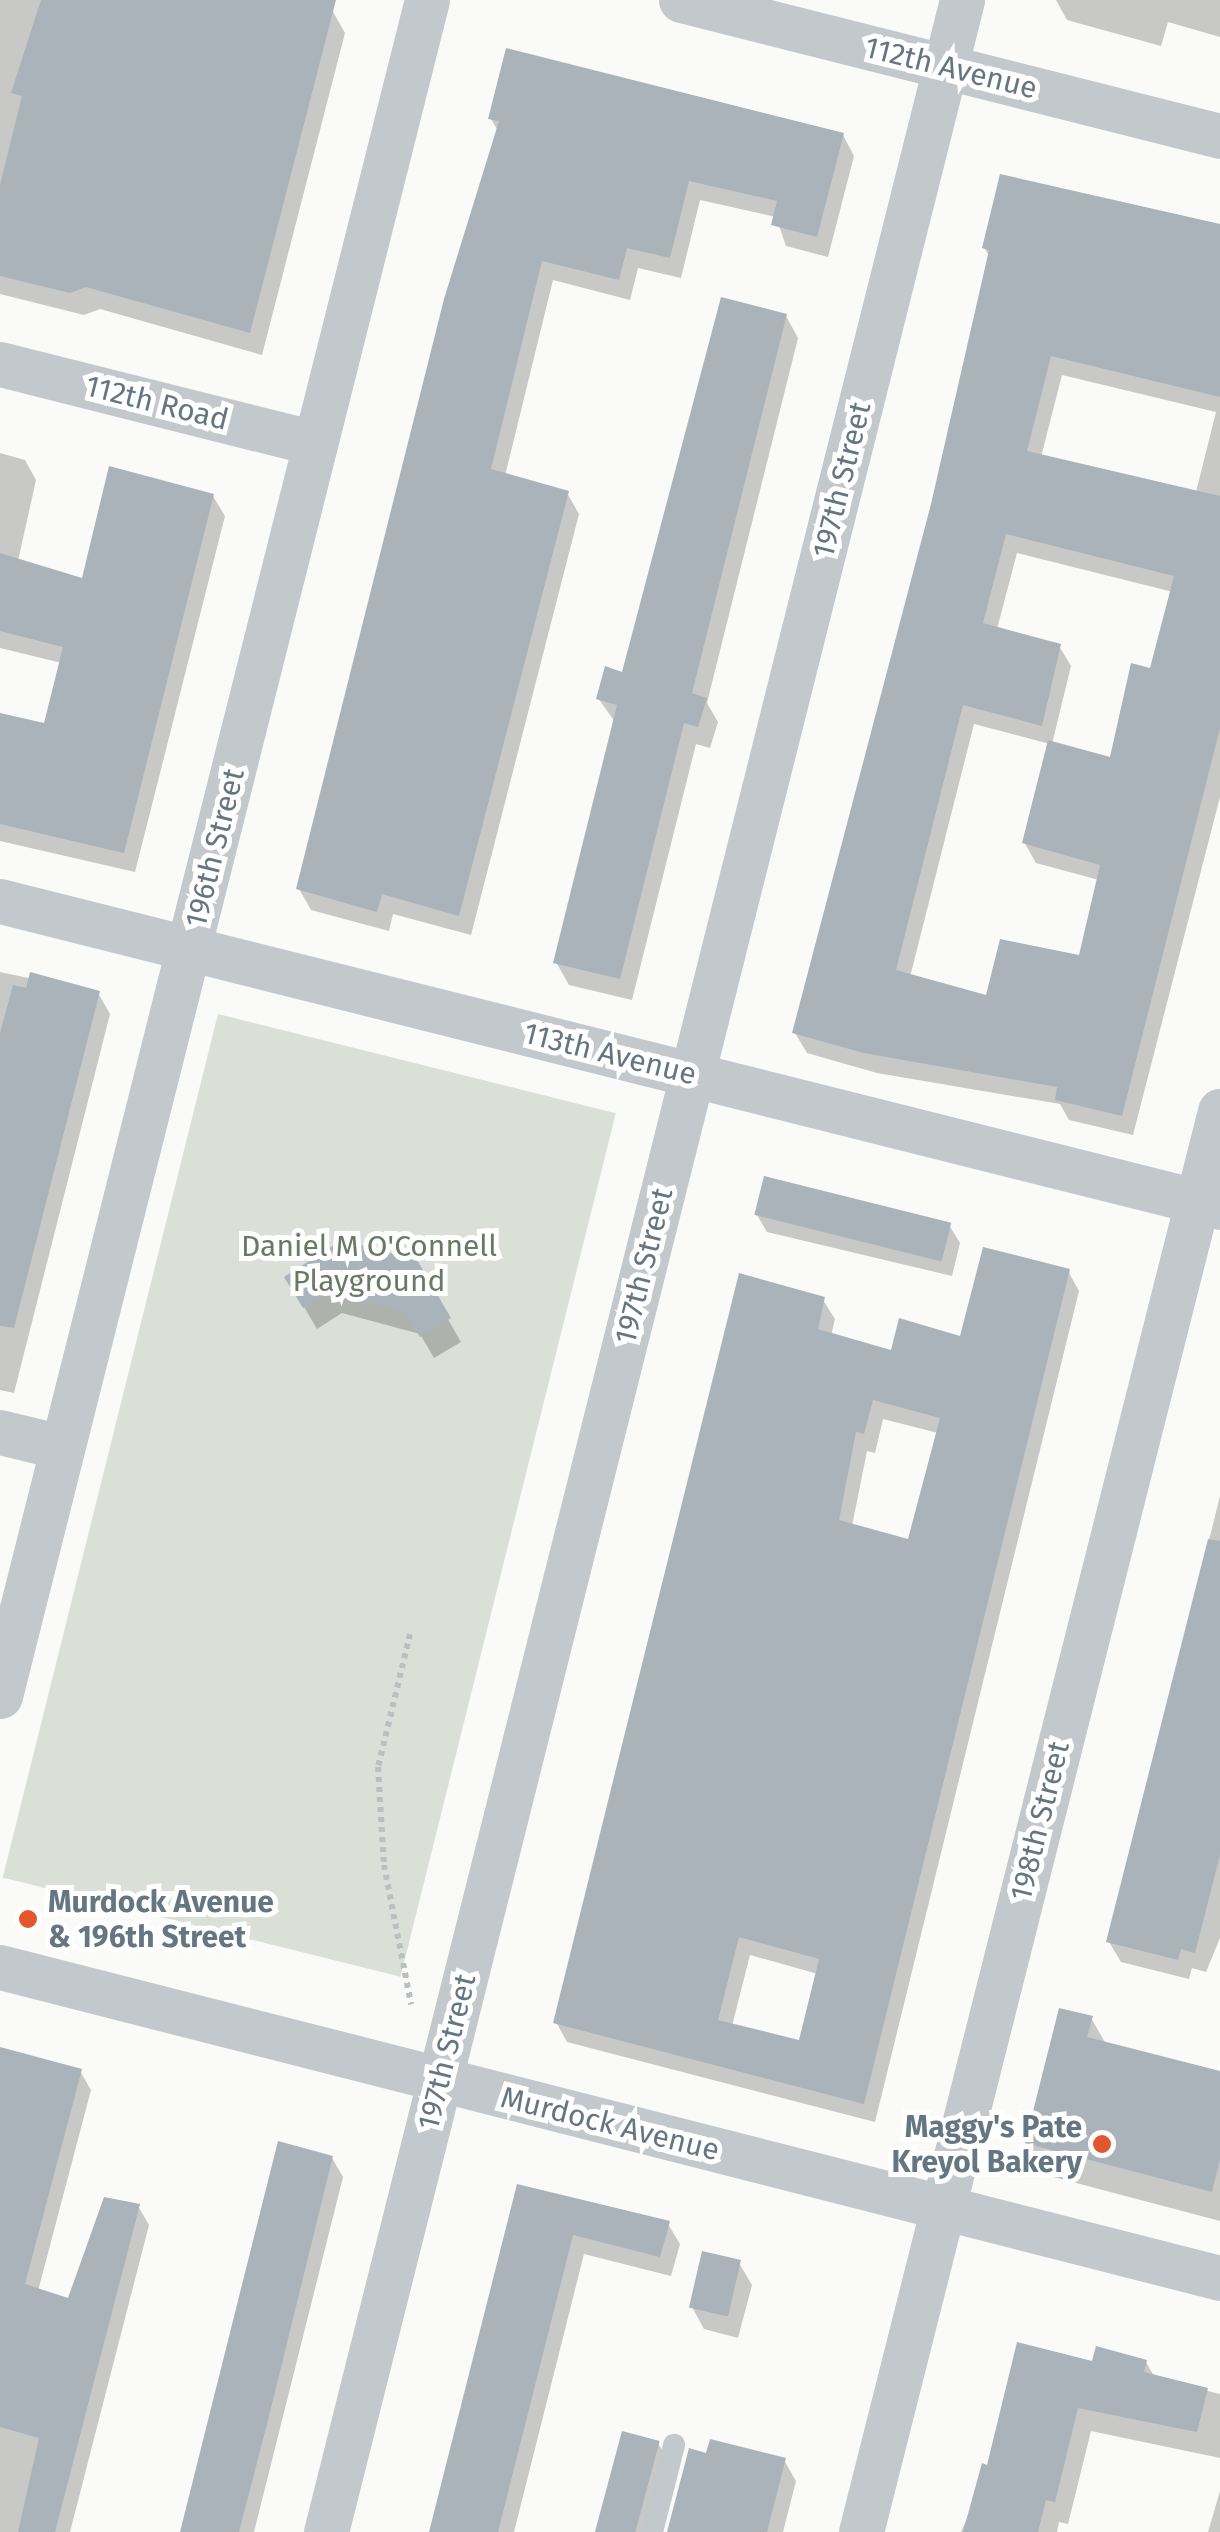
<!DOCTYPE html>
<style>
body{margin:0}
#map{position:relative;width:1220px;height:2532px;overflow:hidden;background:#fafaf8;font-family:"Fira Sans",sans-serif}
div>[style]{position:absolute}
[style*='--x']{left:calc(var(--x)*1px);top:calc(var(--y)*1px);width:calc(var(--w)*1px);rotate:calc(var(--a)*1deg)}
.green>*{inset:0;background:#dadfd7;transform-origin:0 0}
.shadow>*{inset:0;background:#0003}
.building>*{inset:0;background:#aab3b9;transform-origin:0 0}
.path>*{height:6px;margin-top:-3px;transform-origin:0;background:repeating-linear-gradient(90deg,#bbbfc2 0 5px,transparent 0 10px)}
.service>*{height:22px;margin:-11px;padding:0 11px;transform-origin:11px;border-radius:11px;background:#c3c8cc}
.minor>*{height:45px;margin:-22.5px;padding:0 22.5px;transform-origin:22.5px;border-radius:22.5px;background:#c3c8cc}
.dots>*{width:28px;height:28px;translate:-50% -50%;box-sizing:border-box;border:5px solid #fff;border-radius:50%}
span{translate:-50% -50%;white-space:nowrap;text-align:center;line-height:1.15;-webkit-text-stroke:10px #fff;paint-order:stroke}
.street-label{font-size:30px;color:#657683}
.park-label{font-size:30px;color:#687a64}
.poi-label{font-size:30px;color:#657683;font-weight:700}
.left{translate:0 -50%;text-align:left}
.right{translate:-100% -50%;text-align:right}
</style>
<div id="map">
<div class="green">
<i style="left:218px;top:1014px;width:410px;height:890px;rotate:14deg"></i>
</div>
<div class="shadow">
<i style="clip-path:polygon(0 0,288px 0,332px 10px,345px 33px,262px 355px,100px 309px,84px 315px,0 294px)"></i>
<i style="clip-path:polygon(1056px 0,1220px 0,1220px 37px,1168px 22px,1161px 46px,1067px 20px)"></i>
<i style="clip-path:polygon(491px 119px,843px 135px,854px 156px,828px 257px,786px 246px,776px 217px,700px 200px,681px 278px,638px 268px,630px 300px,553px 280px,505px 476px,567px 493px,579px 514px,471px 935px,393px 914px,389px 931px,311px 910px,299px 889px,498px 131px)"></i>
<i style="clip-path:polygon(evenodd,1220px 229px,1220px 797px,1133px 1135px,1069px 1120px,1060px 1104px,877px 1073px,807px 1053px,795px 1033px,933px 504px,990px 258px,984px 247px,1220px 229px,1062px 375px,1216px 412px,1196px 492px,1041px 457px,1062px 375px,1220px 229px,1017px 553px,1173px 592px,1152px 671px,1112px 760px,1052px 744px,1071px 666px,1059px 646px,997px 629px,1017px 553px,1220px 229px,974px 724px,1050px 744px,1024px 842px,1036px 863px,1099px 880px,1081px 958px,987px 998px,910px 977px,974px 724px)"></i>
<i style="clip-path:polygon(786px 316px,798px 338px,707px 703px,718px 722px,710px 748px,696px 744px,632px 1000px,569px 985px,556px 962px,615px 722px,598px 698px,624px 675px)"></i>
<i style="clip-path:polygon(0 453px,25px 460px,36px 480px,18px 561px,83px 581px,213px 496px,225px 516px,135px 872px,0 841px,0 715px,46px 726px,62px 663px,0 648px)"></i>
<i style="clip-path:polygon(0 972px,98px 993px,110px 1014px,14px 1393px,0 1390px)"></i>
<i style="clip-path:polygon(757px 1215px,949px 1225px,960px 1243px,952px 1276px,767px 1232px)"></i>
<i style="clip-path:polygon(415px 1262px,461px 1342px,434px 1358px,420px 1334px,342px 1313px,317px 1329px,287px 1278px)"></i>
<i style="clip-path:polygon(evenodd,1068px 1271px,1079px 1291px,875px 2122px,567px 2042px,556px 2022px,823px 1300px,835px 1319px,831px 1336px,892px 1353px,962px 1339px,1068px 1271px,883px 1419px,938px 1433px,910px 1542px,852px 1526px,867px 1451px,875px 1453px,883px 1419px,1068px 1271px,750px 1955px,818px 1974px,801px 2043px,732px 2026px,750px 1955px)"></i>
<i style="clip-path:polygon(1220px 1496px,1220px 1938px,1206px 1972px,1192px 1968px,1189px 1979px,1121px 1962px,1109px 1942px)"></i>
<i style="clip-path:polygon(1091px 2018px,1106px 2044px,1220px 2074px,1220px 2221px,1046px 2175px,1027px 2143px)"></i>
<i style="clip-path:polygon(80px 2071px,91px 2090px,38px 2291px,70px 2301px,138px 2206px,149px 2225px,70px 2532px,0 2532px,0 2074px)"></i>
<i style="clip-path:polygon(332px 2158px,343px 2177px,254px 2532px,182px 2532px)"></i>
<i style="clip-path:polygon(518px 2187px,668px 2224px,680px 2244px,671px 2276px,584px 2254px,514px 2532px,431px 2532px)"></i>
<i style="clip-path:polygon(739px 2263px,752px 2285px,738px 2338px,704px 2329px,692px 2307px)"></i>
<i style="clip-path:polygon(1146px 2362px,1155px 2378px,1220px 2394px,1220px 2458px,1091px 2431px,1068px 2524px,1059px 2522px,1057px 2532px,961px 2532px,989px 2468px,1094px 2364px)"></i>
<i style="clip-path:polygon(658px 2443px,670px 2464px,653px 2532px,598px 2532px)"></i>
<i style="clip-path:polygon(708px 2456px,784px 2460px,796px 2481px,783px 2532px,670px 2532px)"></i>
<i style="clip-path:polygon(1220px 2491px,1220px 2532px,1208px 2532px)"></i>
</div>
<div class="building">
<i style="clip-path:polygon(41px 0,336px 0,250px 333px,86px 287px,70px 293px,0 276px,0 185px,22px 96px,11px 93px)"></i>
<i style="clip-path:polygon(506px 48px,844px 133px,817px 237px,771px 225px,777px 201px,689px 181px,670px 258px,627px 248px,619px 280px,542px 261px,491px 469px,569px 491px,459px 916px,382px 894px,377px 912px,296px 889px,444px 299px,499px 121px,488px 119px)"></i>
<i style="clip-path:polygon(evenodd,1000px 174px,1220px 224px,1220px 397px,1051px 356px,1027px 451px,1220px 496px,1220px 728px,1122px 1116px,1055px 1100px,1057px 1087px,864px 1053px,792px 1033px,931px 504px,989px 250px,982px 248px,1000px 174px,1006px 534px,1174px 576px,1150px 668px,1131px 663px,1110px 757px,1048px 740px,1022px 843px,1100px 865px,1079px 955px,1000px 939px,986px 995px,896px 970px,963px 705px,1042px 726px,1061px 644px,983px 623px,1006px 534px)"></i>
<i style="clip-path:polygon(721px 297px,787px 314px,692px 693px,707px 698px,698px 727px,684px 723px,620px 979px,553px 963px,617px 705px,596px 699px,605px 666px,622px 672px)"></i>
<i style="clip-path:polygon(109px 466px,214px 494px,124px 853px,0 824px,0 713px,44px 723px,63px 647px,0 631px,0 553px,82px 578px)"></i>
<i style="clip-path:polygon(30px 972px,100px 991px,14px 1328px,0 1326px,0 1033px,13px 985px,26px 988px)"></i>
<i style="left:764px;top:1176px;width:193px;height:40px;rotate:14deg"></i>
<i style="clip-path:polygon(342px 1240px,417px 1260px,451px 1318px,420px 1337px,404px 1312px,328px 1292px,303px 1308px,284px 1277px)"></i>
<i style="clip-path:polygon(evenodd,983px 1247px,1070px 1269px,864px 2104px,553px 2023px,739px 1273px,825px 1297px,818px 1329px,891px 1350px,899px 1318px,960px 1336px,983px 1247px,873px 1400px,940px 1418px,908px 1539px,839px 1520px,856px 1432px,864px 1434px,873px 1400px,983px 1247px,739px 1937px,819px 1959px,799px 2040px,718px 2020px,739px 1937px)"></i>
<i style="clip-path:polygon(1208px 1539px,1220px 1541px,1220px 1855px,1195px 1953px,1181px 1949px,1178px 1960px,1106px 1942px)"></i>
<i style="clip-path:polygon(1059px 2008px,1093px 2016px,1087px 2037px,1220px 2071px,1220px 2159px,1212px 2192px,1025px 2143px)"></i>
<i style="clip-path:polygon(0 2047px,82px 2069px,25px 2284px,68px 2298px,104px 2197px,140px 2204px,55px 2532px,18px 2532px,39px 2438px,0 2427px)"></i>
<i style="clip-path:polygon(278px 2141px,333px 2156px,270px 2412px,239px 2532px,180px 2532px)"></i>
<i style="clip-path:polygon(517px 2184px,670px 2221px,660px 2257px,573px 2235px,498px 2532px,429px 2532px)"></i>
<i style="left:702px;top:2251px;width:40px;height:58px;rotate:13deg"></i>
<i style="clip-path:polygon(1017px 2342px,1092px 2361px,1096px 2346px,1147px 2360px,1144px 2372px,1208px 2388px,1197px 2432px,1078px 2408px,1055px 2502px,1046px 2500px,1038px 2532px,963px 2532px,982px 2463px,987px 2465px)"></i>
<i style="left:622px;top:2431px;width:39px;height:105px;rotate:15deg"></i>
<i style="clip-path:polygon(710px 2439px,786px 2458px,767px 2532px,667px 2532px,689px 2448px,706px 2453px)"></i>
</div>
<div class="path">
<i style="--x:410;--y:1634;--w:137;--a:103.5"></i>
<i style="--x:378;--y:1767;--w:98;--a:86.5"></i>
<i style="--x:384;--y:1865;--w:142;--a:79"></i>
</div>
<div class="service">
<i style="--x:652;--y:2532;--w:90;--a:-75.8"></i>
</div>
<div class="minor">
<i style="--x:681;--y:0;--w:556;--a:14.16"></i>
<i style="--x:0;--y:364;--w:325;--a:14.1"></i>
<i style="--x:0;--y:901;--w:1258;--a:14.08"></i>
<i style="--x:0;--y:1432;--w:64;--a:13.6"></i>
<i style="--x:0;--y:1696;--w:1749;--a:-75.87"></i>
<i style="--x:0;--y:1967;--w:1259;--a:14.3"></i>
<i style="--x:326;--y:2532;--w:2611;--a:-75.9"></i>
<i style="--x:861;--y:2532;--w:1466;--a:-75.82"></i>
</div>
<div class="dots">
<i style="left:28px;top:1919px;background:#e4572e"></i>
<i style="left:1102px;top:2144px;background:#e4572e"></i>
</div>
<div class="street-label">
<span style="left:951px;top:68px;rotate:14deg">112th Avenue</span>
<span style="left:157px;top:403px;rotate:14deg">112th Road</span>
<span style="left:842px;top:480px;rotate:-76deg">197th Street</span>
<span style="left:215px;top:848px;rotate:-76deg">196th Street</span>
<span style="left:610px;top:1054px;rotate:14deg">113th Avenue</span>
<span style="left:644px;top:1266px;rotate:-76deg">197th Street</span>
<span style="left:1040px;top:1821px;rotate:-76deg">198th Street</span>
<span style="left:447px;top:2052px;rotate:-76deg">197th Street</span>
<span style="left:610px;top:2124px;rotate:14deg">Murdock Avenue</span>
</div>
<div class="park-label">
<span style="left:369px;top:1263px">Daniel M O'Connell<br>Playground</span>
</div>
<div class="poi-label">
<span class="left" style="left:48px;top:1919px">Murdock Avenue<br>&amp; 196th Street</span>
<span class="right" style="left:1082px;top:2144px">Maggy's Pate<br>Kreyol Bakery</span>
</div>
</div>
